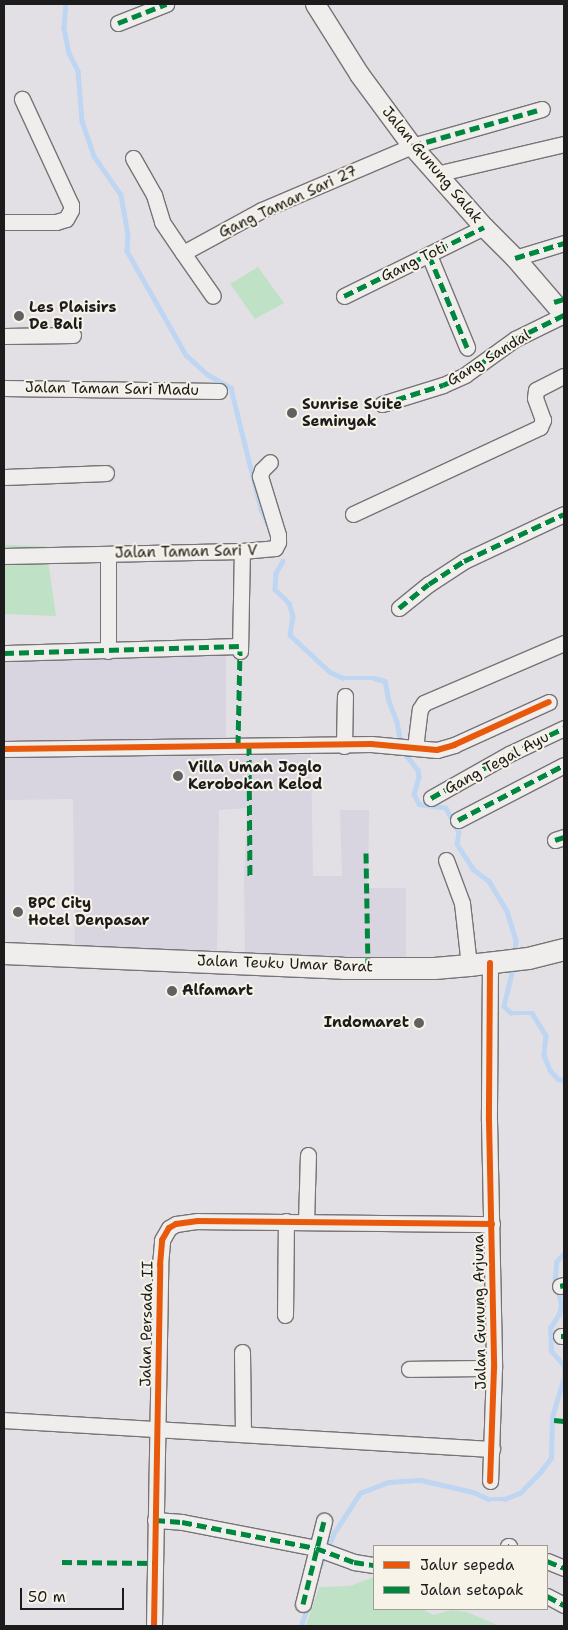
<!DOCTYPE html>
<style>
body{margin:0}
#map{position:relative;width:568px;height:1630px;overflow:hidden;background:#e3e0e5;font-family:"Shantell Sans",sans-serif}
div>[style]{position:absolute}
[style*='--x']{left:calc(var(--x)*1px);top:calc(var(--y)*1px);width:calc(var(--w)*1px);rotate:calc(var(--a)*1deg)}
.built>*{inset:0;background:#d8d4e0}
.green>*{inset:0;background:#bfe1c5}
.stream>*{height:4.5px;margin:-2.25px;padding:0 2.25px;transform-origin:2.25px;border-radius:2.25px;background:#bed6f2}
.roads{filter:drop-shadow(1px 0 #767476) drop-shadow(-1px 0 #767476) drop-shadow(0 1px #767476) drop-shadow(0 -1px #767476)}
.minor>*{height:15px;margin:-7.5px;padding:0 7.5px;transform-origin:7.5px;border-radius:7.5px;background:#f0eeec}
.tertiary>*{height:19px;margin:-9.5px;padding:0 9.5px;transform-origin:9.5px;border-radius:9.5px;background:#f0eeec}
.secondary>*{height:21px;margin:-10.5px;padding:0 10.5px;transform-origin:10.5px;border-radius:10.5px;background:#f0eeec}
.quiet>*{height:5px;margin-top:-2.5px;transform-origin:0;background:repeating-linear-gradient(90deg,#00873e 0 10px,transparent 0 15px)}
.cycleway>*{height:6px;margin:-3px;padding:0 3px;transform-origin:3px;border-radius:3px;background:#e8590c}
.dots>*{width:14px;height:14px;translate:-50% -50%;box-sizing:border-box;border:2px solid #f7f3e8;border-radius:50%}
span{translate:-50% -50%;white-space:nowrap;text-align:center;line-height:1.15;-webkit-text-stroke:4px #f7f3e8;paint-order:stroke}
.street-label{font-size:15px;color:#1c1c1c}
.poi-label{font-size:15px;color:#1c1c1c;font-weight:700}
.left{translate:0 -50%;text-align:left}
.right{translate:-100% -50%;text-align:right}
.frame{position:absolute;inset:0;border:5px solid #1c1c1c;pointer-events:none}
.legend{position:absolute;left:373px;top:1545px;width:175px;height:65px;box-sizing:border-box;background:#f7f3e8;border:1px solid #9f9d96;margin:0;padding:6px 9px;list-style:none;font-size:15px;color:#1c1c1c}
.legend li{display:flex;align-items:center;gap:10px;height:25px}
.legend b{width:25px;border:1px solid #9f9d96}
.scale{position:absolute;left:20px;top:1588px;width:104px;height:22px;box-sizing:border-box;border:2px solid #1c1c1c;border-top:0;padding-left:6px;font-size:15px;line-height:18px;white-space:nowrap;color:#1c1c1c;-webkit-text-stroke:4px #f7f3e8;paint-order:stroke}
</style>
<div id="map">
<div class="built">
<i style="clip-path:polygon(226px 644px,226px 748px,311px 748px,313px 876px,342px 876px,340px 810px,369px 810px,368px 888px,406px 888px,406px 960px,245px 961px,244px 876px,247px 808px,219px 810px,217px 961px,75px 965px,73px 799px,4px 800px,4px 655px)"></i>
</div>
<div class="green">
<i style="clip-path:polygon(258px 267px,284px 303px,255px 319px,230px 284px)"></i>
<i style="clip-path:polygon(4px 545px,46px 546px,56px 616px,4px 614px)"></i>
<i style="clip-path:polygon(374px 1577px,374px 1609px,422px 1609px,433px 1615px,452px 1610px,467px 1612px,500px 1626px,306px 1626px,319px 1587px,350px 1586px)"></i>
</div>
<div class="stream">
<i style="--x:66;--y:4;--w:24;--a:95"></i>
<i style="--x:64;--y:28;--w:25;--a:79"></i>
<i style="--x:69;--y:53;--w:20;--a:63"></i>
<i style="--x:78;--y:71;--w:50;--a:85.4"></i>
<i style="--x:82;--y:121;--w:37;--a:71"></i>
<i style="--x:94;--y:156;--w:47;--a:55.3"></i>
<i style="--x:121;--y:195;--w:39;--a:80"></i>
<i style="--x:128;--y:233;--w:18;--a:93"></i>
<i style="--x:127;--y:251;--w:120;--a:60.4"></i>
<i style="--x:186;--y:355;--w:28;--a:42"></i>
<i style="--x:207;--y:374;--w:28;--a:30"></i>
<i style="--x:231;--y:388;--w:125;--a:76.1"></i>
<i style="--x:261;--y:509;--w:17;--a:66"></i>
<i style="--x:283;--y:561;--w:14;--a:120"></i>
<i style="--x:276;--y:573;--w:16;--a:94"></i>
<i style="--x:275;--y:589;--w:20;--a:45"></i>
<i style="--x:289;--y:603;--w:14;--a:73"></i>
<i style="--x:293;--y:616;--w:19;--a:99"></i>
<i style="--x:290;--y:635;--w:54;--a:42.8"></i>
<i style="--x:330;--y:672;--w:14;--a:25"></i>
<i style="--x:343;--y:678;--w:31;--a:0"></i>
<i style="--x:374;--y:678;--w:11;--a:15"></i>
<i style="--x:385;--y:681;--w:20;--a:79"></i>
<i style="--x:389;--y:701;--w:22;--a:69"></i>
<i style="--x:397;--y:722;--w:21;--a:79"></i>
<i style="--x:403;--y:751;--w:24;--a:52"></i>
<i style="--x:418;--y:770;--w:7;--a:82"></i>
<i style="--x:419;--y:777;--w:18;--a:106"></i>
<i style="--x:414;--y:794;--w:11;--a:63"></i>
<i style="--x:419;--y:804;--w:27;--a:8"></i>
<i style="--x:446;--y:808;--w:27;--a:62"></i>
<i style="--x:459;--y:832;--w:12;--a:99"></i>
<i style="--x:457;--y:844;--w:30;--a:57"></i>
<i style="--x:473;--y:869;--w:20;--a:37"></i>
<i style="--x:489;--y:881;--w:35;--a:59"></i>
<i style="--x:507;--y:911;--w:30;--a:73"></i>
<i style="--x:516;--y:940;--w:15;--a:94"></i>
<i style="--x:514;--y:965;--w:42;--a:103.7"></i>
<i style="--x:504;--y:1006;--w:10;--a:45"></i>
<i style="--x:511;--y:1013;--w:21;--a:0"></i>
<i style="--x:532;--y:1013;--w:26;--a:58"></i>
<i style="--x:546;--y:1035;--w:20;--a:96"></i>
<i style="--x:544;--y:1055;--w:16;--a:68"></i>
<i style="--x:550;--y:1070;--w:12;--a:48"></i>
<i style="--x:558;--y:1079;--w:6;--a:18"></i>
<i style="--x:320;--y:1566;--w:36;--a:-67"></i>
<i style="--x:334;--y:1533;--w:48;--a:-57"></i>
<i style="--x:360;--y:1493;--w:31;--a:-21"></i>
<i style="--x:389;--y:1482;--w:32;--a:-4"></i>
<i style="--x:421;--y:1480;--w:53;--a:13"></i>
<i style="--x:473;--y:1492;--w:17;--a:24"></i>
<i style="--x:489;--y:1499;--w:15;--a:0"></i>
<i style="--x:504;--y:1499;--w:17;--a:-21"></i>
<i style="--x:520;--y:1493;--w:30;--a:-46"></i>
<i style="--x:541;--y:1471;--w:16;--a:-52"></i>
<i style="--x:551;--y:1458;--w:41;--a:-88.6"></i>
<i style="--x:552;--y:1417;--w:42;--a:-73.3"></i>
<i style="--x:564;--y:1377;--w:11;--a:-90"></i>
<i style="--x:564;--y:1366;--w:20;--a:-131"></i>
<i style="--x:551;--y:1351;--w:23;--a:-92"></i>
<i style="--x:550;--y:1328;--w:17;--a:-57"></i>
<i style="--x:559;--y:1314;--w:9;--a:-77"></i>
<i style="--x:561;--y:1305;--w:28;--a:-103"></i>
<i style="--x:555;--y:1278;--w:16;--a:-86"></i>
<i style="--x:556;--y:1262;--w:12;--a:-48"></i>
<i style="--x:301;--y:1626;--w:22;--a:-72"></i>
</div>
<div class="roads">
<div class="minor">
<i style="--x:118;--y:23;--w:52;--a:-21.6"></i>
<i style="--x:133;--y:158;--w:43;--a:60.4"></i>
<i style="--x:154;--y:195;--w:28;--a:73"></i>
<i style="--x:162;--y:222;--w:37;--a:56"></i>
<i style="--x:183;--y:253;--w:90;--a:-28.6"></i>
<i style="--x:262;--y:210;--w:163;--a:-23.1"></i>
<i style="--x:412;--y:146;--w:135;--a:-15.9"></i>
<i style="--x:436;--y:174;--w:131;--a:-13.2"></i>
<i style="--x:4;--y:222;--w:52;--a:0"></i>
<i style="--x:56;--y:222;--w:10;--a:-17"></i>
<i style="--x:66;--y:219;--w:10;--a:-61"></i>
<i style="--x:71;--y:210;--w:5;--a:-90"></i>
<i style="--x:71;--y:205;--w:117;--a:-114.8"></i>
<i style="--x:183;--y:253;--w:52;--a:55.1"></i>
<i style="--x:429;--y:255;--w:100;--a:67.6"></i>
<i style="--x:515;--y:258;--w:51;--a:-17"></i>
<i style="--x:344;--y:296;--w:156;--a:-26.2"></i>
<i style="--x:4;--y:336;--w:69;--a:-0.8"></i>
<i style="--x:4;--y:388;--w:215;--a:0.8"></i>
<i style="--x:382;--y:404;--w:64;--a:-17.3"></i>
<i style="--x:443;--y:385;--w:24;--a:-24"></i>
<i style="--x:465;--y:375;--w:62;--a:-35.8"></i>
<i style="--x:515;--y:339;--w:55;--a:-26.1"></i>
<i style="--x:4;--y:477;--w:102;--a:-2.2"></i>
<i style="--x:353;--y:514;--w:206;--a:-24.9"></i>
<i style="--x:540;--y:427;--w:8;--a:-67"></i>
<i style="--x:543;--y:420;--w:23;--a:-110"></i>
<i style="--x:535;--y:398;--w:8;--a:-83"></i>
<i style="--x:536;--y:390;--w:31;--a:-27"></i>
<i style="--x:4;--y:556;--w:238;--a:-1.2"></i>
<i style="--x:242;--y:551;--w:33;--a:-5"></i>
<i style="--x:275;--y:548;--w:7;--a:-63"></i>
<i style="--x:278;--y:542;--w:7;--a:-90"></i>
<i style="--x:278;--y:535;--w:62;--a:-107"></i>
<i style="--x:260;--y:476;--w:6;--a:-72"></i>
<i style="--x:262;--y:470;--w:11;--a:-45"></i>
<i style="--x:399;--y:608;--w:38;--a:-39"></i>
<i style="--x:429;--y:584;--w:42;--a:-33.3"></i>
<i style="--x:464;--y:561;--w:110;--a:-25.2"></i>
<i style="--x:108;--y:651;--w:97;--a:-90"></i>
<i style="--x:240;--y:651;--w:100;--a:-88.9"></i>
<i style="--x:4;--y:653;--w:236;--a:-1.7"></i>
<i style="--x:344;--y:746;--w:50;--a:-88.9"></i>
<i style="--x:415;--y:748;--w:39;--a:-83"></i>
<i style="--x:420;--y:709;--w:7;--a:-56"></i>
<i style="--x:424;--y:703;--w:152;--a:-23.2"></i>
<i style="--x:4;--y:749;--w:367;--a:-0.8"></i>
<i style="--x:371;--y:744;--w:66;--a:5.2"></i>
<i style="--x:437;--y:750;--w:18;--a:-16"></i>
<i style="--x:454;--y:745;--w:104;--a:-24.4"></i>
<i style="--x:431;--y:798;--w:90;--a:-29.4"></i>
<i style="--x:509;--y:754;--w:61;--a:-25.3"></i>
<i style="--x:458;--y:820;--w:119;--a:-27.4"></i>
<i style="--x:555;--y:840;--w:9;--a:-18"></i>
<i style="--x:446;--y:860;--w:46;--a:69.6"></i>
<i style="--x:462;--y:903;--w:62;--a:83.6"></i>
<i style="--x:490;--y:963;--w:157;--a:90.4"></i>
<i style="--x:489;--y:1120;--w:248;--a:88.8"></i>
<i style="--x:494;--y:1368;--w:113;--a:92"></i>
<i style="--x:306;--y:1222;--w:67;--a:-88.3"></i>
<i style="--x:560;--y:1286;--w:4;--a:-14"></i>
<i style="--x:285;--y:1315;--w:94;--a:-89.4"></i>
<i style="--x:561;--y:1336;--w:3;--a:0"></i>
<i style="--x:242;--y:1352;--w:81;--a:89.3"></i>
<i style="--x:409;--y:1369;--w:85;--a:-0.7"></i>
<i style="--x:4;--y:1420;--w:489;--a:3.4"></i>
<i style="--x:155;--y:1520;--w:27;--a:4"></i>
<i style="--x:182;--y:1522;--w:136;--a:11"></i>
<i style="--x:316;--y:1548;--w:40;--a:20.2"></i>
<i style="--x:354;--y:1562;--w:20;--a:9"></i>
<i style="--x:508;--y:1546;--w:1;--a:0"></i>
<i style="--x:547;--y:1561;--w:18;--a:22"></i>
<i style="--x:547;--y:1596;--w:19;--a:28"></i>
<i style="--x:303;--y:1604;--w:86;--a:-75.8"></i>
<i style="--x:154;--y:1626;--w:361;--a:-89"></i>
<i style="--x:160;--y:1265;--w:25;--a:-85"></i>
<i style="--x:162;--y:1240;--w:14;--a:-60"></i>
<i style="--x:169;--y:1228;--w:8;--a:-30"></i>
<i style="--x:176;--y:1224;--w:22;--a:-8"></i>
<i style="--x:198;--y:1221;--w:294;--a:0.6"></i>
</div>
<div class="tertiary">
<i style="--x:315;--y:4;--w:83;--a:57.8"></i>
<i style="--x:359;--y:74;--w:89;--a:53.6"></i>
<i style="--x:412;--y:146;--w:108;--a:48.4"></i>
<i style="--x:484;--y:227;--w:44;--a:45"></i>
<i style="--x:515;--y:258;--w:75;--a:49.3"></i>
</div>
<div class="secondary">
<i style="--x:4;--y:953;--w:339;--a:2.5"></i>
<i style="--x:343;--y:968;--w:91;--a:0"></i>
<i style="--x:434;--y:968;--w:35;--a:-5"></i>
<i style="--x:469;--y:965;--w:59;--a:-6.8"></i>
<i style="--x:528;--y:958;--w:37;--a:-14"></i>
</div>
</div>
<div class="quiet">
<i style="--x:118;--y:23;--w:52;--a:-21.6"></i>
<i style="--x:412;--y:146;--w:135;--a:-15.9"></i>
<i style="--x:429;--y:255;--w:100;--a:67.6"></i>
<i style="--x:515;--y:258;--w:51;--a:-17"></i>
<i style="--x:344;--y:296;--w:156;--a:-26.2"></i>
<i style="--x:554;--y:302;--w:10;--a:-17"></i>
<i style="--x:382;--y:404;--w:64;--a:-17.3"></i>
<i style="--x:443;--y:385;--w:24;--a:-24"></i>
<i style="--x:465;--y:375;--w:62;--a:-35.8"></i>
<i style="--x:515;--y:339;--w:55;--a:-26.1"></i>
<i style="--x:399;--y:608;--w:38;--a:-39"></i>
<i style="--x:429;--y:584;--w:42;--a:-33.3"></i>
<i style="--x:464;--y:561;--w:110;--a:-25.2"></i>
<i style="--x:4;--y:653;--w:236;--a:-1.7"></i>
<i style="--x:238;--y:745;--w:94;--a:-88.8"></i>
<i style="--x:249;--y:745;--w:132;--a:89.6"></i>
<i style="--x:431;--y:798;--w:90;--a:-29.4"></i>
<i style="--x:509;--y:754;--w:61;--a:-25.3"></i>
<i style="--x:458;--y:820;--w:119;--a:-27.4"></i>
<i style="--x:555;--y:840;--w:9;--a:-18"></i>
<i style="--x:366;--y:853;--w:115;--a:89"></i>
<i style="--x:560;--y:1286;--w:4;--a:-14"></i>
<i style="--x:561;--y:1336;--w:3;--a:0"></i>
<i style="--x:554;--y:1420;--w:10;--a:6"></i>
<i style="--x:155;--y:1520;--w:27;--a:4"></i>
<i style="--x:182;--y:1522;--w:136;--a:11"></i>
<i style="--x:316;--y:1548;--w:40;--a:20.2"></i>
<i style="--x:354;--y:1562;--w:20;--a:9"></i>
<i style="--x:508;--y:1546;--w:1;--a:0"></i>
<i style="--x:547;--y:1561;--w:18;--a:22"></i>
<i style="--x:62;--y:1562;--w:93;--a:0.6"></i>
<i style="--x:547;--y:1596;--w:19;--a:28"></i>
<i style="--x:303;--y:1604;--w:86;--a:-75.8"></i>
</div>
<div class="cycleway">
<i style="--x:4;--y:749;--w:367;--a:-0.8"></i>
<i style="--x:371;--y:744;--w:66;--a:5.2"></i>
<i style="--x:437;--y:750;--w:18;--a:-16"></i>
<i style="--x:454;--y:745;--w:104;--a:-24.4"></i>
<i style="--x:490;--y:963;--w:157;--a:90.4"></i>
<i style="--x:489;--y:1120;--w:248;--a:88.8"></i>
<i style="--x:494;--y:1368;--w:113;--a:92"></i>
<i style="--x:154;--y:1626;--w:361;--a:-89"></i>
<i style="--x:160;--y:1265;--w:25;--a:-85"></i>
<i style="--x:162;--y:1240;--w:14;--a:-60"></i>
<i style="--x:169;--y:1228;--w:8;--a:-30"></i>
<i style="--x:176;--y:1224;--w:22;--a:-8"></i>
<i style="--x:198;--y:1221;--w:294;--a:0.6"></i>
</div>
<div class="dots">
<i style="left:19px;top:316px;background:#626162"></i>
<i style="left:292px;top:413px;background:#626162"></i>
<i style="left:178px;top:776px;background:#626162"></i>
<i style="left:18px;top:912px;background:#626162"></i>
<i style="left:172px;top:991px;background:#626162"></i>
<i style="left:419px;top:1023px;background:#626162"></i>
</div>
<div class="street-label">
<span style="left:432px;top:165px;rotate:50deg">Jalan Gunung Salak</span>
<span style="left:288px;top:202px;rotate:-25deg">Gang Taman Sari 27</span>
<span style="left:414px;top:262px;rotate:-26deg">Gang Toti</span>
<span style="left:489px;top:358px;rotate:-31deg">Gang Sandal</span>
<span style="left:112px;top:389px;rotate:1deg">Jalan Taman Sari Madu</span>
<span style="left:186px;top:552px;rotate:-1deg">Jalan Taman Sari V</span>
<span style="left:497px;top:763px;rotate:-28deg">Gang Tegal Ayu</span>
<span style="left:285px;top:964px;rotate:2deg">Jalan Teuku Umar Barat</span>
<span style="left:480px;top:1312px;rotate:-91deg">Jalan Gunung Arjuna</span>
<span style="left:147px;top:1324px;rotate:-89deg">Jalan Persada II</span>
</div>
<div class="poi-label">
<span class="left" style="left:29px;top:316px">Les Plaisirs<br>De Bali</span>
<span class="left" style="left:302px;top:413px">Sunrise Suite<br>Seminyak</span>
<span class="left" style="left:188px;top:776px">Villa Umah Joglo<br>Kerobokan Kelod</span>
<span class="left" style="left:28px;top:912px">BPC City<br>Hotel Denpasar</span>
<span class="left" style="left:182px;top:991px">Alfamart</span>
<span class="right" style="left:409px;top:1023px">Indomaret</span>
</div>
<div class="frame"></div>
<ul class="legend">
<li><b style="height:6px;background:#e8590c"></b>Jalur sepeda</li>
<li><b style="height:6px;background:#00873e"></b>Jalan setapak</li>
</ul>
<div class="scale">50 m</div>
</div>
